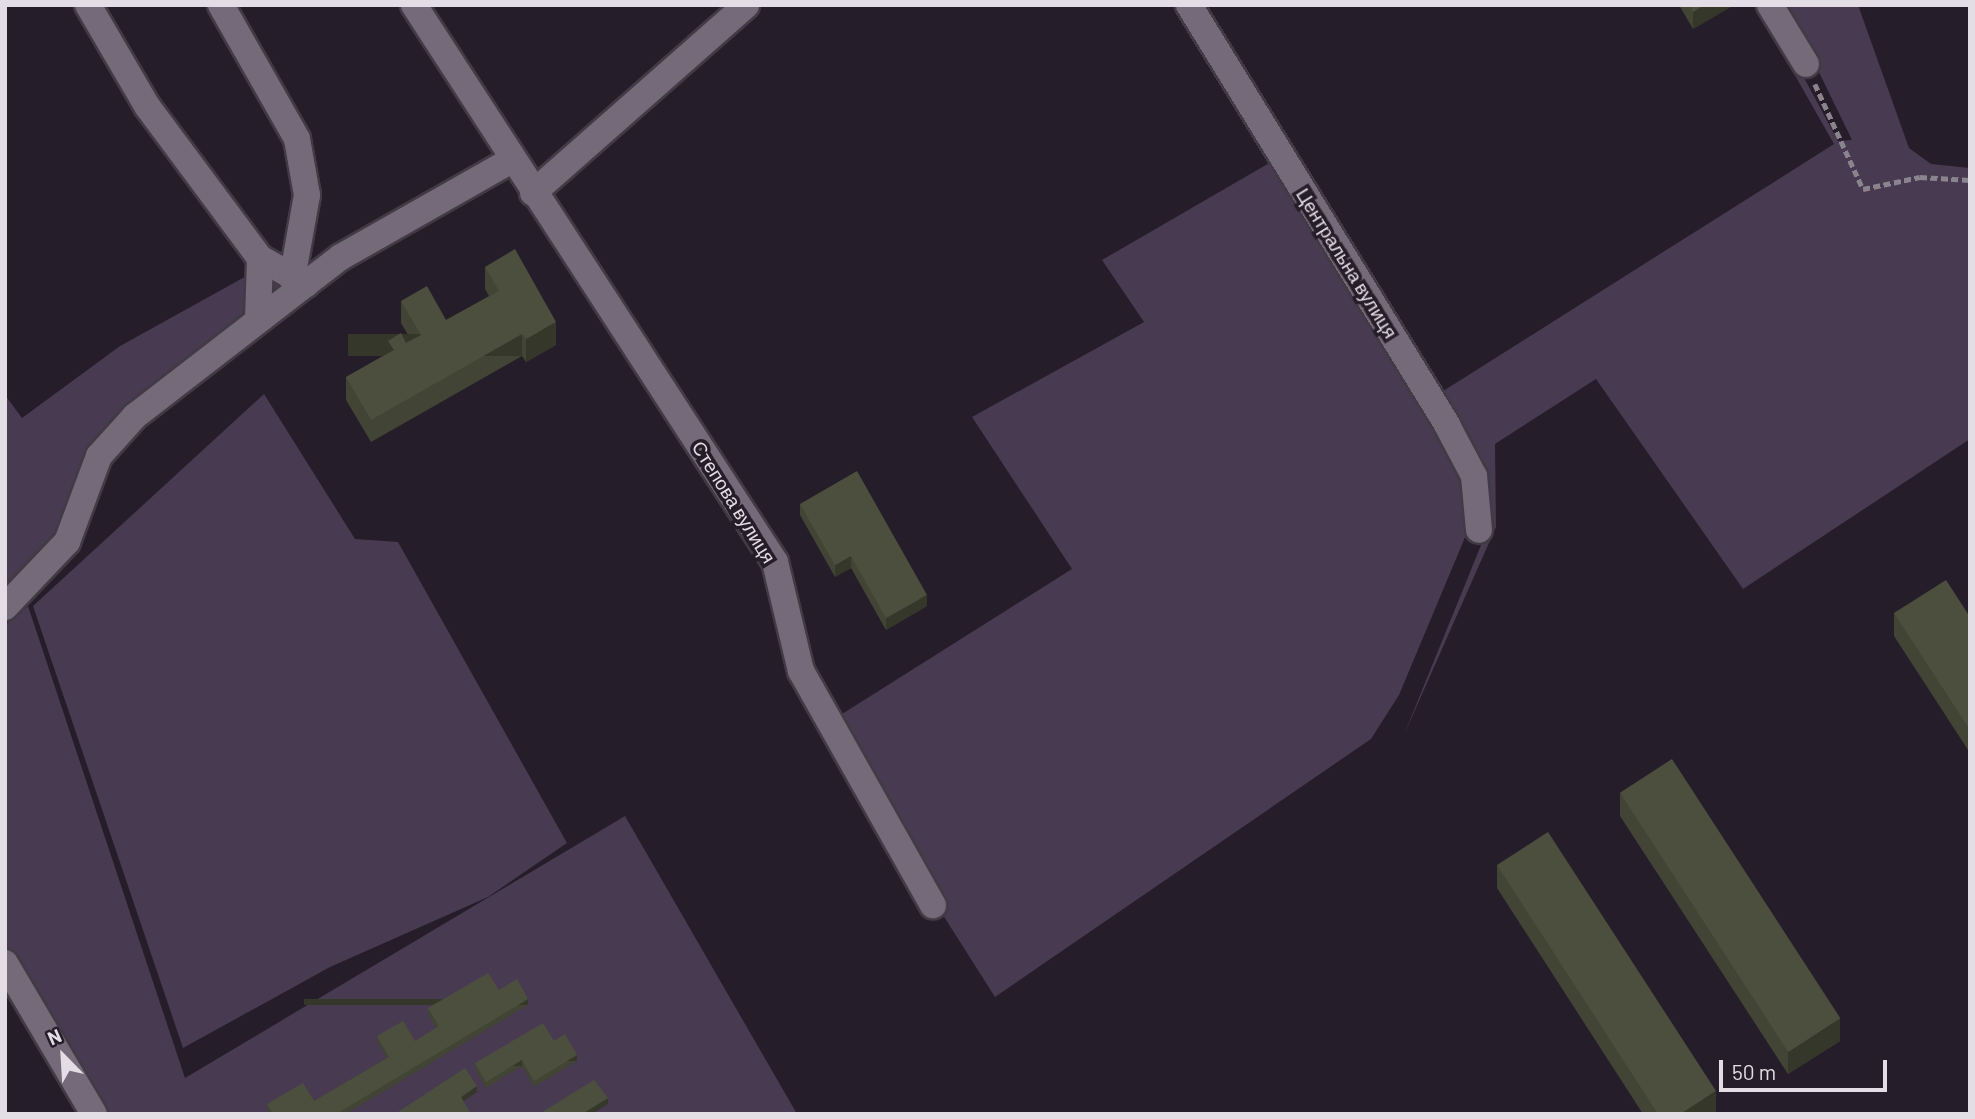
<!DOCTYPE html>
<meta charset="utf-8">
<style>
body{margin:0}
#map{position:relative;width:1975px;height:1119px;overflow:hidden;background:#251d29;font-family:Barlow,sans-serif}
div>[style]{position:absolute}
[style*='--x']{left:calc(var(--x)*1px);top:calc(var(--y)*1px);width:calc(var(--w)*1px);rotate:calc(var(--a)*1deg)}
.green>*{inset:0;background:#483a50}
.path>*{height:4.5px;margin-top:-2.25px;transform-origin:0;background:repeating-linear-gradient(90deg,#8a848e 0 7px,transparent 0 10.5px)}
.roads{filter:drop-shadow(2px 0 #413b45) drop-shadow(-2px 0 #413b45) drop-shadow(0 2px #413b45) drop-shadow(0 -2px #413b45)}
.street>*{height:26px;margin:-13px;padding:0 13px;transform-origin:13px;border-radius:13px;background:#756a7a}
.wall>*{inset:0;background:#424435}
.shaded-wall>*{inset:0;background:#36372b;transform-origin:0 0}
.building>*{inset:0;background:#4d4f3e;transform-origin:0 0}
span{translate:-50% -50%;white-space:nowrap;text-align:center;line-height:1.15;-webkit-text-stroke:7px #251d29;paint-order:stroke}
.street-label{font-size:19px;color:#e3dee6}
.frame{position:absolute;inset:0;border:7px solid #e3dee6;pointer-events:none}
.north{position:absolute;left:28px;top:1021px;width:70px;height:70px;-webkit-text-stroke:5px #251d29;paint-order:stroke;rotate:336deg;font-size:19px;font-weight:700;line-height:28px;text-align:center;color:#e3dee6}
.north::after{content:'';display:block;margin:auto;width:24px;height:32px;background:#e3dee6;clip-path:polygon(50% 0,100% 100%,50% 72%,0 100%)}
.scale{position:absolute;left:1719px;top:1060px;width:168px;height:32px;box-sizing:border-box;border:4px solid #e3dee6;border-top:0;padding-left:9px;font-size:21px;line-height:24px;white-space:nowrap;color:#e3dee6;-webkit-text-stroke:5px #251d29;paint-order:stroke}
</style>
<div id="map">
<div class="green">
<i style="clip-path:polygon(1755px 5px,1765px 5px,1838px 141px,1852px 140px,1812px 58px,1778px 5px,1858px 5px,1909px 148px,1931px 164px,1970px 168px,1970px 439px,1743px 589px,1596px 379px,1495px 444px,1496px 527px,1403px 737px,1488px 528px,1440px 393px,1834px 144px)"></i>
<i style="clip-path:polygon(1271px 162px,1465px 478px,1471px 523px,1399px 695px,1371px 739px,995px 997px,823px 726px,1072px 569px,972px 417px,1144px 322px,1102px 260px)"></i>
<i style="clip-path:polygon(272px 262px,292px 283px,109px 436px,65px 540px,5px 602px,5px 395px,22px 418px,120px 346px)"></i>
<i style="clip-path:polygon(264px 394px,355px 539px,398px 542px,567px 843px,488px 897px,330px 967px,183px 1048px,33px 606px)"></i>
<i style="clip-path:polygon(28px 606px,185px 1078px,625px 816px,797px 1114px,103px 1114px,5px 955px,5px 625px)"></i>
</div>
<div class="path">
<i style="--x:1815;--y:84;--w:115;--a:65.4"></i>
<i style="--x:1863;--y:189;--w:58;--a:-11.9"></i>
<i style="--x:1920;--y:177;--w:50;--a:3.4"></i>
</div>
<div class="roads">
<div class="street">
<i style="--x:88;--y:5;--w:117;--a:59.7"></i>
<i style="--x:147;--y:106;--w:189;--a:53.4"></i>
<i style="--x:260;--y:258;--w:53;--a:29.5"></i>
<i style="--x:221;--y:5;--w:154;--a:60.4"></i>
<i style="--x:297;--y:139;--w:57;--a:79.9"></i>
<i style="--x:307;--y:195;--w:85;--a:100.1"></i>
<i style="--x:414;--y:5;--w:664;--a:57.05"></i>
<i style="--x:775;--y:562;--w:112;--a:76.6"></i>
<i style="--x:801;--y:671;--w:269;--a:60.6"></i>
<i style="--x:1189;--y:5;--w:493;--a:58.4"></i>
<i style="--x:1447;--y:425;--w:58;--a:62.1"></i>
<i style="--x:1474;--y:476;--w:54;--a:84.7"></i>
<i style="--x:1770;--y:5;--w:69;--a:58.6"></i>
<i style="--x:533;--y:193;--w:284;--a:-41.4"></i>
<i style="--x:258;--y:319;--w:61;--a:-88.1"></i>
<i style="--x:5;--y:607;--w:90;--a:-46.4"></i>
<i style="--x:67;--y:542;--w:92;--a:-69.6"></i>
<i style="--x:99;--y:456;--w:54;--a:-48"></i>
<i style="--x:135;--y:416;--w:260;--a:-37.7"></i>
<i style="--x:341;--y:257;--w:194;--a:-29.6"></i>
<i style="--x:5;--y:963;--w:175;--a:59.5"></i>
</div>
</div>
<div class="wall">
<i style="clip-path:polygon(1679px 5px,1734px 5px,1693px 29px)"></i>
<i style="clip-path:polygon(485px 267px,556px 345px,526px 362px,522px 356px,371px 442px,346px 400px,346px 377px,388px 353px,388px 341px,406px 343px,411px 340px,401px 323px,401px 301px,446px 320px,489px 296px,485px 289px)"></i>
<i style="clip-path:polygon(800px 504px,927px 606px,886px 630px,851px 568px,835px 577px,800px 515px)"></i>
<i style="clip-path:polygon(1894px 613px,1970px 617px,1970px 753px,1894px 636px)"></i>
<i style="clip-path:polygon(1620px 793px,1840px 1041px,1788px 1074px,1620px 816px)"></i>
<i style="clip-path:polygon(1497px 865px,1716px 1113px,1643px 1114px,1497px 888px)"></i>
<i style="clip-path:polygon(499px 990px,528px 1005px,346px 1114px,269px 1114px,267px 1110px,267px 1104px,314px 1101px,387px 1058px,377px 1042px,377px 1036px,415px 1041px,436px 1028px,428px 1014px,428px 1008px)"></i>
<i style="clip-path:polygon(554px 1041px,577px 1061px,534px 1087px,522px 1066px,486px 1088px,475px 1069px,475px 1063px)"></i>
</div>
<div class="shaded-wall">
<i style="clip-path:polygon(1704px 5px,1734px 5px,1693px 29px,1693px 12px)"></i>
<i style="clip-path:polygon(556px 322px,556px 345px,526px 362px,526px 339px)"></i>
<i style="left:522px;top:334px;width:22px;height:174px;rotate:90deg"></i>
<i style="clip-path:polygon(851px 556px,851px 568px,835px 577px,835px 565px)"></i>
<i style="clip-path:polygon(927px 595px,927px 606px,886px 630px,886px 618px)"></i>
<i style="left:528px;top:999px;width:6px;height:224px;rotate:90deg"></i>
<i style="clip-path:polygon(1840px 1018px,1840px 1041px,1788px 1074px,1788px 1052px)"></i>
<i style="left:577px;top:1055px;width:6px;height:50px;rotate:90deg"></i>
<i style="left:522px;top:1060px;width:6px;height:42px;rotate:90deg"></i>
<i style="clip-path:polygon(477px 1086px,477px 1092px,461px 1103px,461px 1097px)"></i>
<i style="clip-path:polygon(1716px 1091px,1716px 1113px,1680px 1114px)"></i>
<i style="clip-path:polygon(608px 1098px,608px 1104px,592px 1114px,582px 1114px)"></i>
</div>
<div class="building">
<i style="clip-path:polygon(1690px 5px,1704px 5px,1693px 12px)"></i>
<i style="clip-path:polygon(515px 249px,556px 322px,526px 339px,522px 334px,371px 420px,346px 377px,394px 350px,388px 341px,401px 333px,406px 343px,421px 335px,401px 301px,427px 286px,446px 320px,499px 291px,485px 267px)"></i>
<i style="clip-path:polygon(857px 471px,927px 595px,886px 618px,851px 556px,835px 565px,800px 504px)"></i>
<i style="clip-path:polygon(1946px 580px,1970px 617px,1970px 730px,1894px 613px)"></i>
<i style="left:1672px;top:759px;width:309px;height:62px;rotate:57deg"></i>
<i style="clip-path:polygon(1548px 832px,1716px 1091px,1680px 1114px,1658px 1114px,1497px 865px)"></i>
<i style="clip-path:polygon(488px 973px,499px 990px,517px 979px,528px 999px,336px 1114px,273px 1114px,267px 1104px,303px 1083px,314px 1101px,389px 1057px,377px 1036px,403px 1021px,415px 1041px,439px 1026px,428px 1008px)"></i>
<i style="clip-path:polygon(543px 1023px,554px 1041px,565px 1034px,577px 1055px,534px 1081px,522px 1060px,486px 1082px,475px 1063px)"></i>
<i style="clip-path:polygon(465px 1068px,477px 1086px,461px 1097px,471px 1114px,395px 1114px)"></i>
<i style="clip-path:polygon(594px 1080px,608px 1098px,582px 1114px,539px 1114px)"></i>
</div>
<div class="street-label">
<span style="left:1347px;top:263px;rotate:58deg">Центральна вулиця</span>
<span style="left:734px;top:502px;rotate:58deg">Степова вулиця</span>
</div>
<div class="frame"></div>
<div class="north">N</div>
<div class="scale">50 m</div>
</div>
